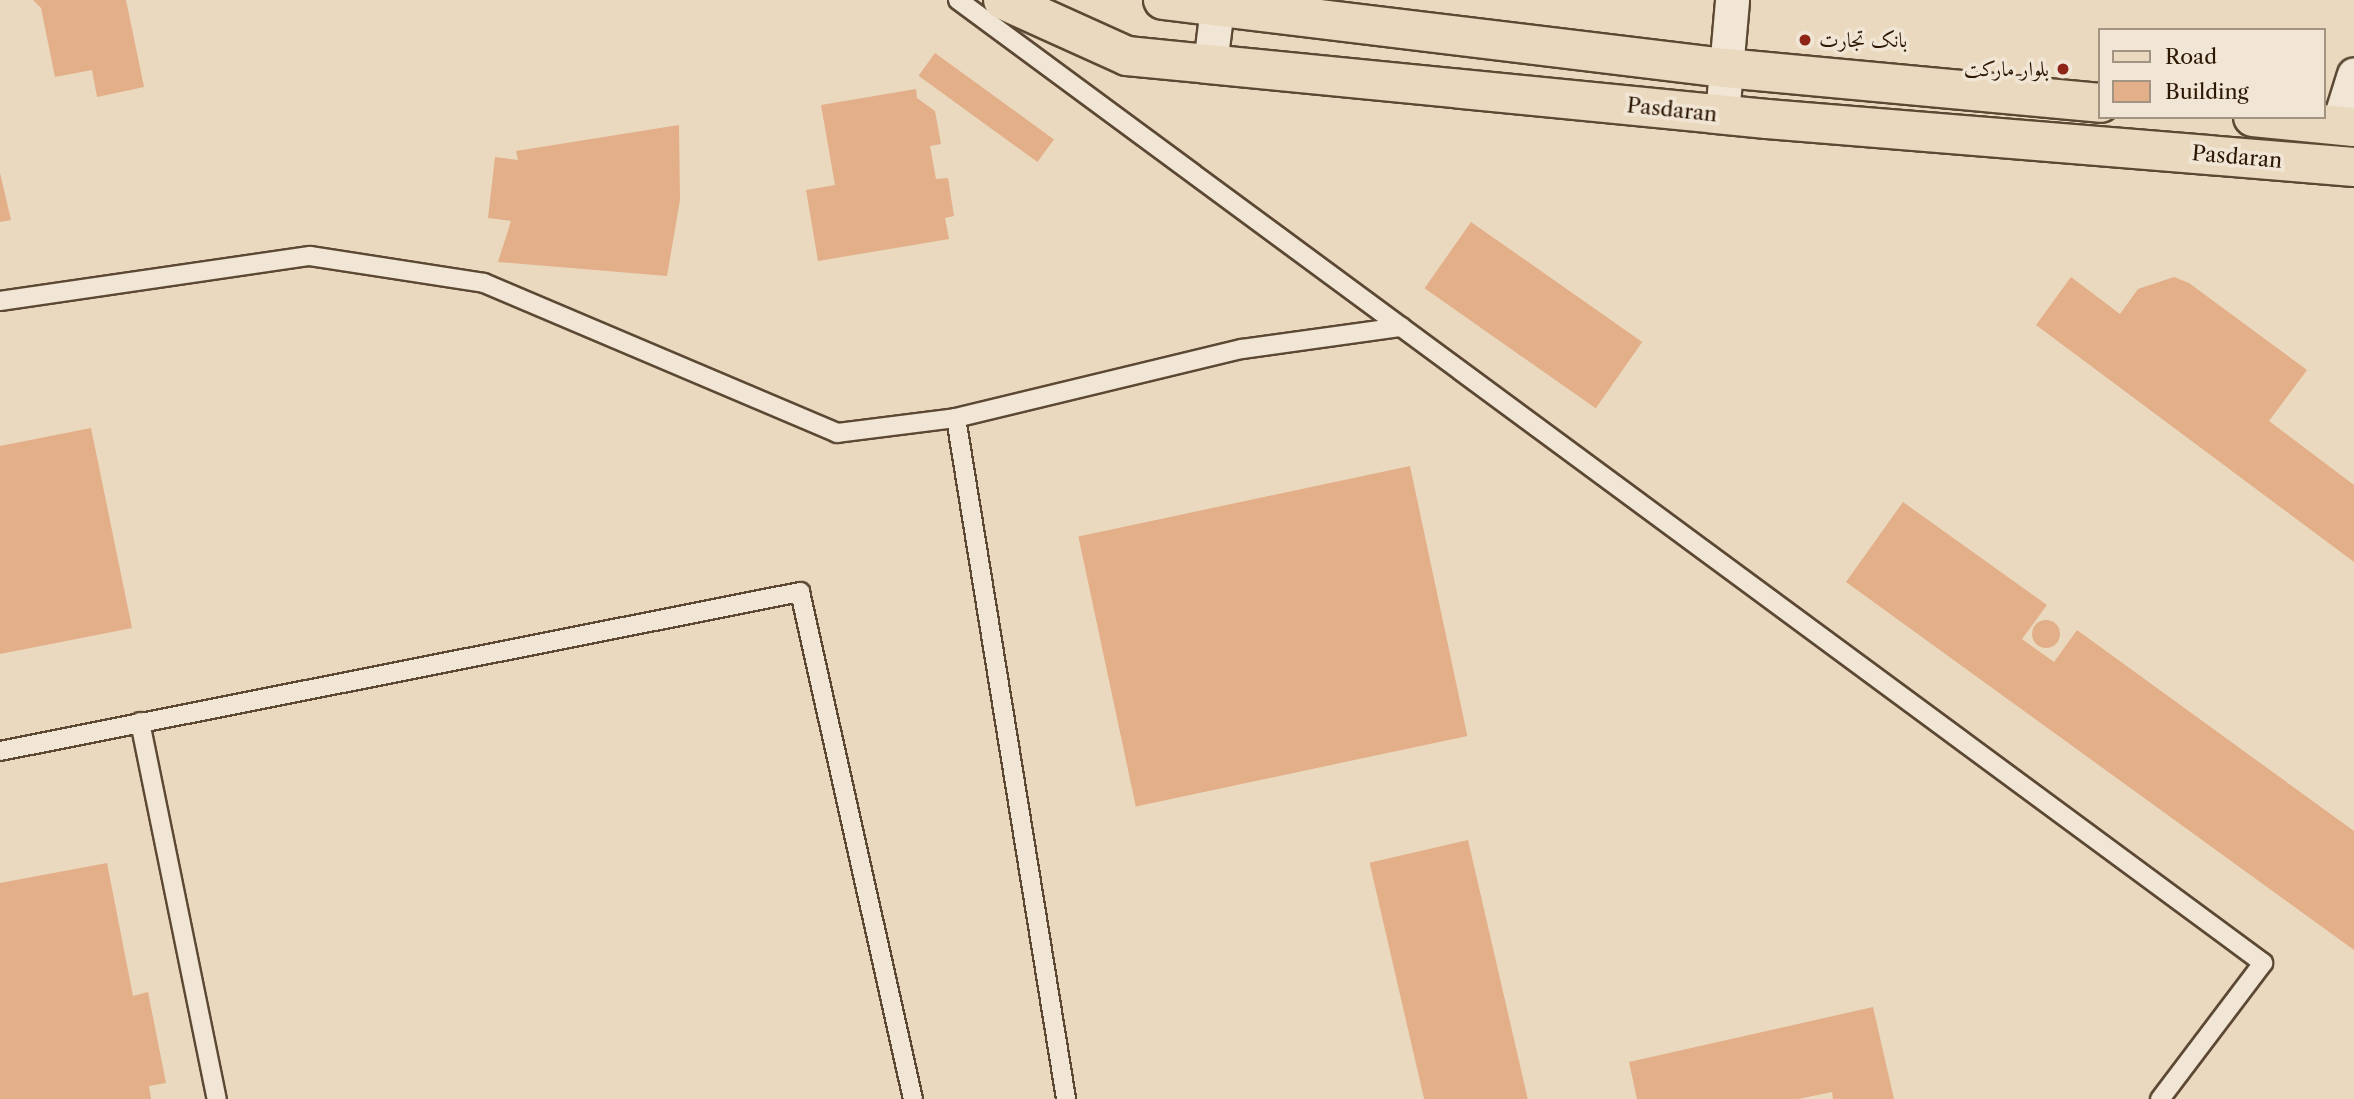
<!DOCTYPE html>
<meta charset="utf-8">
<style>
body{margin:0}
#map{position:relative;width:2354px;height:1099px;overflow:hidden;background:#ead9bf;font-family:"Libre Caslon Text",Amiri,serif}
div>[style]{position:absolute}
[style*='--x']{left:calc(var(--x)*1px);top:calc(var(--y)*1px);width:calc(var(--w)*1px);rotate:calc(var(--a)*1deg)}
.building>*{inset:0;background:#e2af89;transform-origin:0 0}
.round{border-radius:50%}
.roads{filter:drop-shadow(2px 0 #5c4833) drop-shadow(-2px 0 #5c4833) drop-shadow(0 2px #5c4833) drop-shadow(0 -2px #5c4833)}
.lane>*{height:18px;margin:-9px;padding:0 9px;transform-origin:9px;border-radius:9px;background:#f1e6d5}
.street>*{height:33px;margin:-16.5px;padding:0 16.5px;transform-origin:16.5px;border-radius:16.5px;background:#f1e6d5}
.primary>*{height:38px;margin:-19px;padding:0 19px;transform-origin:19px;border-radius:19px;background:#ead9bf}
.dots>*{width:19px;height:19px;translate:-50% -50%;box-sizing:border-box;border:4px solid #f1e6d5;border-radius:50%}
span{translate:-50% -50%;white-space:nowrap;text-align:center;line-height:1.15;-webkit-text-stroke:7px #f1e6d5;paint-order:stroke}
.poi-label{font-size:21px;color:#2d1804}
.left{translate:0 -50%;text-align:left}
.right{translate:-100% -50%;text-align:right}
.street-label{font-size:21px;color:#2d1804}
.legend{position:absolute;left:2098px;top:28px;width:228px;height:91px;box-sizing:border-box;background:#f1e6d5;border:2px solid #a39481;margin:0;padding:9px 12px;list-style:none;font-size:21px;color:#2d1804}
.legend li{display:flex;align-items:center;gap:14px;height:35px}
.legend b{width:35px;border:2px solid #a39481}
</style>
<div id="map">
<div class="building">
<i style="clip-path:polygon(33px 0,126px 0,144px 87px,97px 97px,92px 70px,55px 77px,41px 8px)"></i>
<i style="left:935px;top:53px;width:147px;height:28px;rotate:36deg"></i>
<i style="clip-path:polygon(916px 89px,917px 98px,935px 111px,941px 144px,930px 146px,936px 179px,948px 178px,954px 216px,945px 218px,949px 239px,818px 261px,806px 190px,835px 185px,821px 105px)"></i>
<i style="clip-path:polygon(679px 125px,680px 200px,667px 276px,498px 262px,511px 221px,488px 218px,495px 157px,518px 160px,516px 151px)"></i>
<i style="clip-path:polygon(0 173px,11px 220px,0 222px)"></i>
<i style="left:1471px;top:222px;width:209px;height:81px;rotate:35deg"></i>
<i style="clip-path:polygon(2071px 277px,2120px 314px,2138px 289px,2174px 277px,2189px 283px,2307px 370px,2269px 421px,2354px 485px,2354px 562px,2036px 325px)"></i>
<i style="clip-path:polygon(91px 428px,132px 628px,0 654px,0 446px)"></i>
<i style="left:1410px;top:466px;width:276px;height:339px;rotate:78deg"></i>
<i style="clip-path:polygon(1903px 502px,2047px 605px,2022px 639px,2054px 662px,2077px 630px,2354px 831px,2354px 950px,1846px 582px)"></i>
<i class="round" style="left:2032px;top:620px;width:28px;height:28px"></i>
<i style="left:1468px;top:840px;width:266px;height:101px;rotate:77deg"></i>
<i style="clip-path:polygon(107px 863px,133px 996px,148px 992px,166px 1083px,149px 1086px,151px 1099px,0 1099px,0 883px)"></i>
<i style="clip-path:polygon(1873px 1007px,1894px 1099px,1833px 1099px,1832px 1092px,1798px 1099px,1637px 1099px,1629px 1062px)"></i>
</div>
<div class="roads">
<div class="lane">
<i style="--x:958;--y:0;--w:1622;--a:36.42"></i>
<i style="--x:2263;--y:963;--w:171;--a:127.1"></i>
<i style="--x:0;--y:301;--w:313;--a:-8.3"></i>
<i style="--x:310;--y:256;--w:176;--a:8.8"></i>
<i style="--x:484;--y:283;--w:384;--a:23"></i>
<i style="--x:837;--y:433;--w:120;--a:-7.2"></i>
<i style="--x:956;--y:418;--w:294;--a:-13.6"></i>
<i style="--x:1242;--y:349;--w:161;--a:-7.9"></i>
<i style="--x:956;--y:418;--w:690;--a:80.82"></i>
<i style="--x:140;--y:722;--w:385;--a:78.5"></i>
<i style="--x:0;--y:751;--w:816;--a:-11.24"></i>
<i style="--x:800;--y:592;--w:519;--a:77.44"></i>
</div>
<div class="street">
<i style="--x:1210;--y:64;--w:64;--a:-82.9"></i>
<i style="--x:1722;--y:115;--w:115;--a:-85"></i>
<i style="--x:2338;--y:125;--w:53;--a:-72.6"></i>
</div>
<div class="primary">
<i style="--x:1003;--y:0;--w:136;--a:24.3"></i>
<i style="--x:1127;--y:56;--w:643;--a:5.62"></i>
<i style="--x:1767;--y:119;--w:589;--a:4.67"></i>
<i style="--x:1163;--y:0;--w:566;--a:6.9"></i>
<i style="--x:1725;--y:68;--w:377;--a:5.3"></i>
<i style="--x:2253;--y:117;--w:101;--a:5.7"></i>
</div>
</div>
<div class="dots">
<i style="left:1805px;top:40px;background:#8f2418"></i>
<i style="left:2063px;top:69px;background:#8f2418"></i>
</div>
<div class="poi-label">
<span class="left" style="left:1819px;top:40px">بانک تجارت</span>
<span class="right" style="left:2049px;top:69px">بلوار مارکت</span>
</div>
<div class="street-label">
<span style="left:1672px;top:110px;rotate:6deg">Pasdaran</span>
<span style="left:2237px;top:157px;rotate:5deg">Pasdaran</span>
</div>
<ul class="legend">
<li><b style="height:9px;background:#ead9bf"></b>Road</li>
<li><b style="height:19px;background:#e2af89"></b>Building</li>
</ul>
</div>
